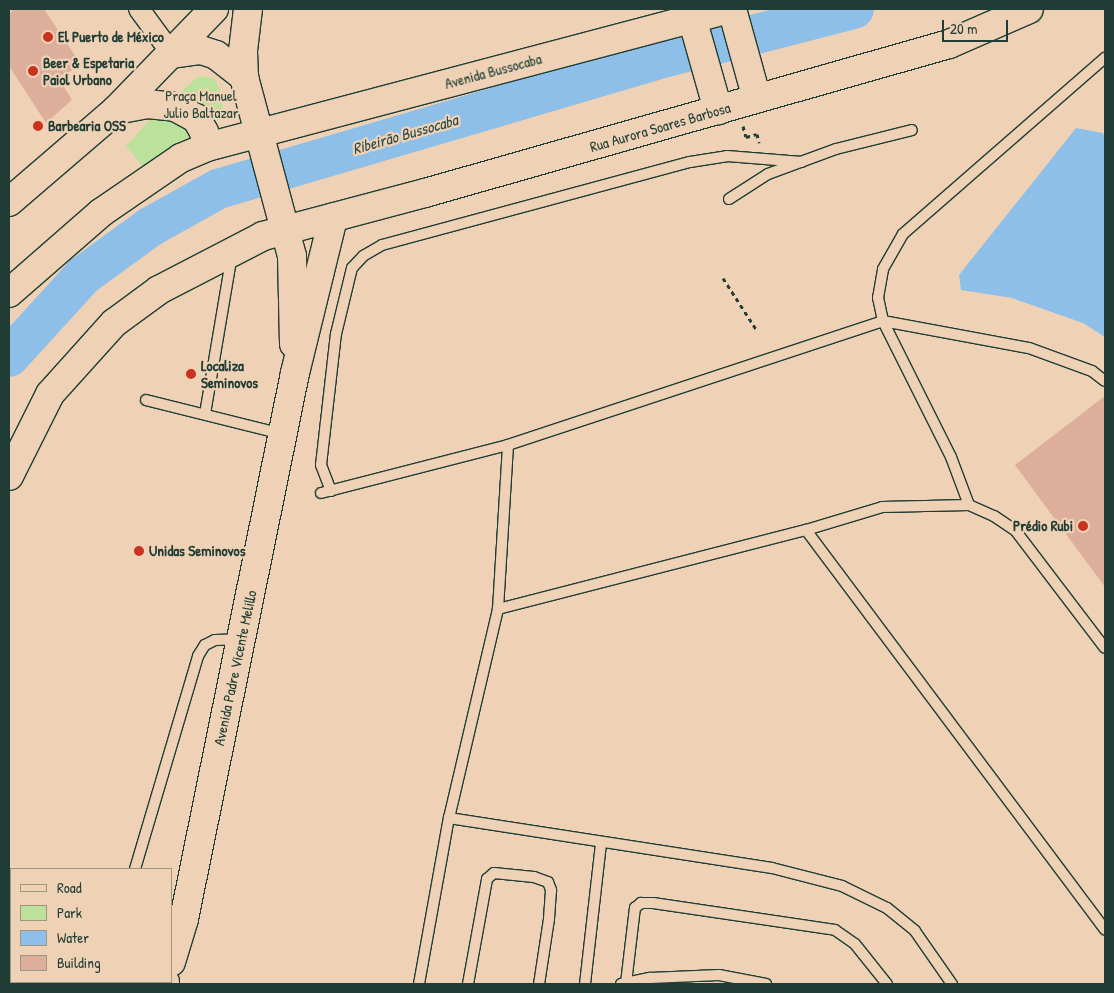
<!DOCTYPE html>
<meta charset="utf-8">
<style>
body{margin:0}
#map{position:relative;width:1114px;height:993px;overflow:hidden;background:#efd2b6;font-family:"Patrick Hand",sans-serif}
div>[style]{position:absolute}
[style*='--x']{left:calc(var(--x)*1px);top:calc(var(--y)*1px);width:calc(var(--w)*1px);rotate:calc(var(--a)*1deg)}
.green>*{inset:0;background:#bce19b}
.water>*{inset:0;background:#8ebfe9}
.river>*{height:40px;margin:-20px;padding:0 20px;transform-origin:20px;border-radius:20px;background:#8ebfe9}
.building>*{inset:0;background:#ddae9c}
.path>*{height:3px;margin-top:-1.5px;transform-origin:0;background:repeating-linear-gradient(90deg,#1f3d34 0 4px,transparent 0 8px)}
.roads{filter:drop-shadow(1px 0 #1f3d34) drop-shadow(-1px 0 #1f3d34) drop-shadow(0 1px #1f3d34) drop-shadow(0 -1px #1f3d34)}
.lane>*{height:10px;margin:-5px;padding:0 5px;transform-origin:5px;border-radius:5px;background:#efd2b6}
.street>*{height:20px;margin:-10px;padding:0 10px;transform-origin:10px;border-radius:10px;background:#efd2b6}
.secondary>*{height:28px;margin:-14px;padding:0 14px;transform-origin:14px;border-radius:14px;background:#efd2b6}
.primary>*{height:28px;margin:-14px;padding:0 14px;transform-origin:14px;border-radius:14px;background:#efd2b6}
.dots>*{width:14px;height:14px;translate:-50% -50%;box-sizing:border-box;border:2px solid #efd2b6;border-radius:50%}
span{translate:-50% -50%;white-space:nowrap;text-align:center;line-height:1.15;-webkit-text-stroke:4.5px #efd2b6;paint-order:stroke}
.poi-label{font-size:15px;color:#1f3d34;font-weight:700}
.left{translate:0 -50%;text-align:left}
.right{translate:-100% -50%;text-align:right}
.street-label{font-size:15px;color:#1f3d34}
.park-label{font-size:15px;color:#274539}
.water-label{font-size:16px;color:#2a4a46;font-style:italic}
.frame{position:absolute;inset:0;border:10px solid #1f3d34;pointer-events:none}
.legend{position:absolute;left:10px;top:868px;width:162px;height:115px;box-sizing:border-box;background:#efd2b6;border:1px solid #9c9682;margin:0;padding:6px 9px;list-style:none;font-size:15px;color:#1f3d34}
.legend li{display:flex;align-items:center;gap:10px;height:25px}
.legend b{width:25px;border:1px solid #9c9682}
.scale{position:absolute;left:942px;top:20px;width:66px;height:22px;box-sizing:border-box;border:2px solid #1f3d34;border-top:0;padding-left:6px;font-size:15px;line-height:18px;white-space:nowrap;color:#1f3d34;-webkit-text-stroke:4px #efd2b6;paint-order:stroke}
</style>
<div id="map">
<div class="green">
<i style="clip-path:polygon(199px 76px,215px 79px,223px 98px,222px 117px,144px 168px,126px 146px,156px 113px)"></i>
</div>
<div class="water">
<i style="clip-path:polygon(1076px 128px,1103px 133px,1105px 138px,1105px 337px,1083px 323px,1012px 298px,961px 290px,959px 275px)"></i>
</div>
<div class="river">
<i style="--x:9;--y:357;--w:111;--a:-47.6"></i>
<i style="--x:84;--y:275;--w:82;--a:-36"></i>
<i style="--x:150;--y:227;--w:78;--a:-29.2"></i>
<i style="--x:218;--y:189;--w:468;--a:-16.4"></i>
<i style="--x:667;--y:57;--w:193;--a:-14.4"></i>
</div>
<div class="building">
<i style="clip-path:polygon(14px 9px,44px 9px,82px 66px,58px 77px,72px 100px,46px 123px,9px 66px,9px 14px)"></i>
<i style="clip-path:polygon(1105px 396px,1105px 587px,1015px 465px)"></i>
</div>
<div class="path">
<i style="--x:743;--y:126;--w:11;--a:75"></i>
<i style="--x:746;--y:137;--w:11;--a:-15"></i>
<i style="--x:757;--y:134;--w:9;--a:77"></i>
<i style="--x:723;--y:278;--w:61;--a:57.1"></i>
</div>
<div class="roads">
<div class="lane">
<i style="--x:729;--y:199;--w:46;--a:-32.7"></i>
<i style="--x:768;--y:174;--w:72;--a:-20.2"></i>
<i style="--x:836;--y:149;--w:78;--a:-14"></i>
<i style="--x:146;--y:400;--w:140;--a:14"></i>
<i style="--x:205;--y:414;--w:161;--a:-80.4"></i>
<i style="--x:331;--y:491;--w:28;--a:-111"></i>
<i style="--x:321;--y:465;--w:132;--a:-83.5"></i>
<i style="--x:336;--y:334;--w:68;--a:-76.4"></i>
<i style="--x:352;--y:268;--w:16;--a:-47"></i>
<i style="--x:363;--y:256;--w:22;--a:-30"></i>
<i style="--x:382;--y:245;--w:319;--a:-15.1"></i>
<i style="--x:690;--y:162;--w:37;--a:-9"></i>
<i style="--x:727;--y:156;--w:75;--a:4.6"></i>
<i style="--x:321;--y:493;--w:193;--a:-14.4"></i>
<i style="--x:508;--y:445;--w:395;--a:-18.3"></i>
<i style="--x:883;--y:321;--w:148;--a:10.5"></i>
<i style="--x:1029;--y:348;--w:67;--a:20.1"></i>
<i style="--x:1092;--y:371;--w:16;--a:38"></i>
<i style="--x:969;--y:505;--w:51;--a:-110.6"></i>
<i style="--x:951;--y:457;--w:152;--a:-116.6"></i>
<i style="--x:883;--y:321;--w:24;--a:-102"></i>
<i style="--x:878;--y:298;--w:29;--a:-80"></i>
<i style="--x:883;--y:269;--w:40;--a:-60.3"></i>
<i style="--x:903;--y:234;--w:268;--a:-41.1"></i>
<i style="--x:806;--y:530;--w:499;--a:53.2"></i>
<i style="--x:498;--y:609;--w:318;--a:-14.4"></i>
<i style="--x:806;--y:530;--w:79;--a:-16.8"></i>
<i style="--x:882;--y:507;--w:87;--a:-1.3"></i>
<i style="--x:969;--y:505;--w:27;--a:24"></i>
<i style="--x:994;--y:516;--w:25;--a:34"></i>
<i style="--x:1015;--y:530;--w:148;--a:52.7"></i>
<i style="--x:449;--y:818;--w:327;--a:8.8"></i>
<i style="--x:772;--y:868;--w:72;--a:14.4"></i>
<i style="--x:842;--y:886;--w:50;--a:26.1"></i>
<i style="--x:887;--y:908;--w:36;--a:39"></i>
<i style="--x:915;--y:931;--w:65;--a:55.1"></i>
<i style="--x:135;--y:869;--w:222;--a:-73.5"></i>
<i style="--x:198;--y:656;--w:13;--a:-58"></i>
<i style="--x:205;--y:645;--w:11;--a:-27"></i>
<i style="--x:215;--y:640;--w:25;--a:-2"></i>
<i style="--x:626;--y:983;--w:76;--a:-83.2"></i>
<i style="--x:635;--y:908;--w:8;--a:-40"></i>
<i style="--x:641;--y:903;--w:12;--a:0"></i>
<i style="--x:653;--y:903;--w:184;--a:8.4"></i>
<i style="--x:835;--y:930;--w:24;--a:35"></i>
<i style="--x:855;--y:944;--w:51;--a:51.3"></i>
<i style="--x:101;--y:984;--w:2;--a:-63"></i>
<i style="--x:419;--y:984;--w:169;--a:-79.8"></i>
<i style="--x:449;--y:818;--w:215;--a:-76.8"></i>
<i style="--x:498;--y:609;--w:164;--a:-86.5"></i>
<i style="--x:468;--y:984;--w:107;--a:-79.7"></i>
<i style="--x:487;--y:879;--w:9;--a:-41"></i>
<i style="--x:494;--y:873;--w:40;--a:5.7"></i>
<i style="--x:534;--y:877;--w:15;--a:20"></i>
<i style="--x:548;--y:882;--w:9;--a:69"></i>
<i style="--x:551;--y:890;--w:29;--a:94"></i>
<i style="--x:549;--y:919;--w:66;--a:98.7"></i>
<i style="--x:585;--y:984;--w:142;--a:-83.5"></i>
<i style="--x:621;--y:984;--w:30;--a:-12"></i>
<i style="--x:650;--y:978;--w:69;--a:-2.5"></i>
<i style="--x:719;--y:975;--w:48;--a:10.8"></i>
</div>
<div class="street">
<i style="--x:139;--y:9;--w:56;--a:53.7"></i>
</div>
<div class="secondary">
<i style="--x:248;--y:9;--w:42;--a:96.8"></i>
<i style="--x:243;--y:51;--w:26;--a:88"></i>
<i style="--x:244;--y:77;--w:185;--a:75"></i>
<i style="--x:292;--y:256;--w:88;--a:88.7"></i>
<i style="--x:172;--y:54;--w:29;--a:-8"></i>
<i style="--x:201;--y:50;--w:16;--a:18"></i>
<i style="--x:216;--y:55;--w:36;--a:38"></i>
<i style="--x:9;--y:202;--w:141;--a:-40.7"></i>
<i style="--x:116;--y:110;--w:141;--a:-45.9"></i>
<i style="--x:171;--y:962;--w:45;--a:-73.2"></i>
<i style="--x:184;--y:919;--w:557;--a:-78.51"></i>
<i style="--x:295;--y:373;--w:160;--a:-76.2"></i>
<i style="--x:165;--y:984;--w:2;--a:-90"></i>
</div>
<div class="primary">
<i style="--x:732;--y:9;--w:93;--a:74.5"></i>
<i style="--x:692;--y:18;--w:96;--a:74.2"></i>
<i style="--x:116;--y:110;--w:32;--a:-11"></i>
<i style="--x:147;--y:104;--w:28;--a:6"></i>
<i style="--x:175;--y:107;--w:24;--a:28"></i>
<i style="--x:196;--y:118;--w:16;--a:60"></i>
<i style="--x:204;--y:132;--w:15;--a:79"></i>
<i style="--x:9;--y:293;--w:123;--a:-41.1"></i>
<i style="--x:102;--y:212;--w:96;--a:-34.4"></i>
<i style="--x:181;--y:158;--w:28;--a:-23"></i>
<i style="--x:207;--y:147;--w:540;--a:-14.81"></i>
<i style="--x:9;--y:476;--w:92;--a:-63.4"></i>
<i style="--x:50;--y:394;--w:96;--a:-48"></i>
<i style="--x:114;--y:323;--w:56;--a:-36.3"></i>
<i style="--x:159;--y:290;--w:117;--a:-27.4"></i>
<i style="--x:263;--y:236;--w:168;--a:-14.9"></i>
<i style="--x:425;--y:193;--w:545;--a:-15.87"></i>
<i style="--x:949;--y:44;--w:87;--a:-23.6"></i>
</div>
</div>
<div class="dots">
<i style="left:48px;top:37px;background:#c8321e"></i>
<i style="left:33px;top:71px;background:#c8321e"></i>
<i style="left:38px;top:126px;background:#c8321e"></i>
<i style="left:191px;top:374px;background:#c8321e"></i>
<i style="left:1083px;top:526px;background:#c8321e"></i>
<i style="left:139px;top:551px;background:#c8321e"></i>
</div>
<div class="poi-label">
<span class="left" style="left:58px;top:37px">El Puerto de México</span>
<span class="left" style="left:43px;top:71px">Beer &amp; Espetaria<br>Paiol Urbano</span>
<span class="left" style="left:48px;top:126px">Barbearia OSS</span>
<span class="left" style="left:201px;top:374px">Localiza<br>Seminovos</span>
<span class="right" style="left:1073px;top:526px">Prédio Rubi</span>
<span class="left" style="left:149px;top:551px">Unidas Seminovos</span>
</div>
<div class="street-label">
<span style="left:493px;top:71px;rotate:-15deg">Avenida Bussocaba</span>
<span style="left:660px;top:127px;rotate:-16deg">Rua Aurora Soares Barbosa</span>
<span style="left:235px;top:668px;rotate:-78deg">Avenida Padre Vicente Melillo</span>
</div>
<div class="park-label">
<span style="left:201px;top:104px">Praça Manuel<br>Julio Baltazar</span>
</div>
<div class="water-label">
<span style="left:405px;top:134px;rotate:-16deg">Ribeirão Bussocaba</span>
</div>
<div class="frame"></div>
<ul class="legend">
<li><b style="height:6px;background:#efd2b6"></b>Road</li>
<li><b style="height:14px;background:#bce19b"></b>Park</li>
<li><b style="height:14px;background:#8ebfe9"></b>Water</li>
<li><b style="height:14px;background:#ddae9c"></b>Building</li>
</ul>
<div class="scale">20 m</div>
</div>
